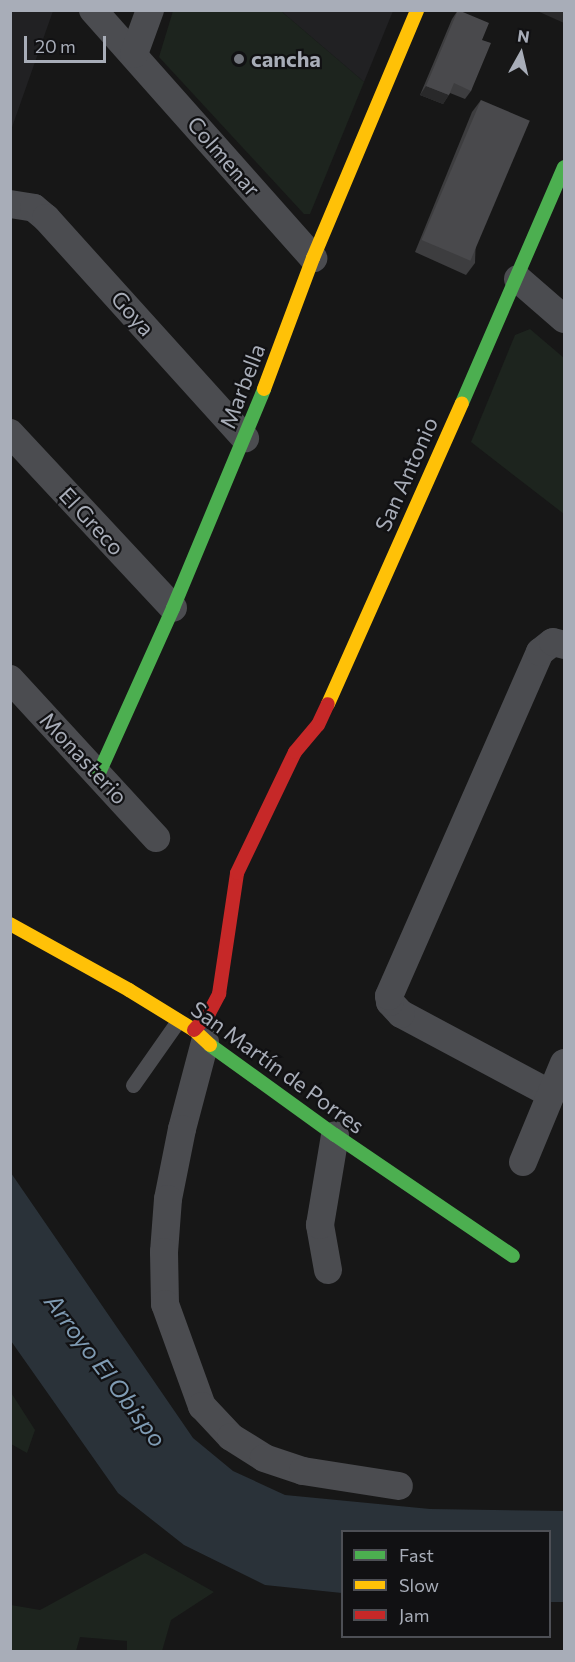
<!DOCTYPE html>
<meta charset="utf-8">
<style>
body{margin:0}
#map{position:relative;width:575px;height:1662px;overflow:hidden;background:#171717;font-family:Commissioner,sans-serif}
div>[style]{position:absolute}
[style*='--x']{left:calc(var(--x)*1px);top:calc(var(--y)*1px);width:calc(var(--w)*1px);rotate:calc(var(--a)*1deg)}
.built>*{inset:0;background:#212123}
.green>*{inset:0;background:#1d241e}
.water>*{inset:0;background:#2a3239}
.lane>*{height:15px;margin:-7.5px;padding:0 7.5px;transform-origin:7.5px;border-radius:7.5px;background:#4b4c50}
.street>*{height:28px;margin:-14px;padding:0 14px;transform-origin:14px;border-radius:14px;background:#4b4c50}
.fast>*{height:14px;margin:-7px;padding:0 7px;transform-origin:7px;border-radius:7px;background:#4caf50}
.slow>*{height:14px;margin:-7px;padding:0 7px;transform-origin:7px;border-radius:7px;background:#ffc107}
.jam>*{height:14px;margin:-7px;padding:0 7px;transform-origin:7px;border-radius:7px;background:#c62828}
.wall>*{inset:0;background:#3d3d3f}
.shaded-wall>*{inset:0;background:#29292a}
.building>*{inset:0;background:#49494c;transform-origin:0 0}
.dots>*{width:16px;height:16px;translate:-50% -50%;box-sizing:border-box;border:3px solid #111113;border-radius:50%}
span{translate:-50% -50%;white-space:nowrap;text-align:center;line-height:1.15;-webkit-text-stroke:4.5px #111113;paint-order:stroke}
.poi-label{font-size:22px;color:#a8adb8;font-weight:700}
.left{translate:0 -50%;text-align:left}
.street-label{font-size:22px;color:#a8adb8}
.water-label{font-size:24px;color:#7f9bb3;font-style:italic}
.frame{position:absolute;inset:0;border:12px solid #a8adb8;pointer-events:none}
.legend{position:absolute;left:341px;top:1530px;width:210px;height:108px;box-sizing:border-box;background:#111113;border:2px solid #4d4f55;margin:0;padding:8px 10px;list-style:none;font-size:18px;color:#a8adb8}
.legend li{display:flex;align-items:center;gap:12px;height:30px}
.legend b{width:30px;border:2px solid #4d4f55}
.north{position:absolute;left:491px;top:24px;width:60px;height:60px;-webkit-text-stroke:4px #111113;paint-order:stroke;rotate:8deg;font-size:16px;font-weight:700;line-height:24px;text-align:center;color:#a8adb8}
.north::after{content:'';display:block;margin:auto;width:21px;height:27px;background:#a8adb8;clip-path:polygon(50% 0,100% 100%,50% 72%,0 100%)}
.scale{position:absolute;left:24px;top:36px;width:82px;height:27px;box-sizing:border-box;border:3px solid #a8adb8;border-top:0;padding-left:8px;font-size:18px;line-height:21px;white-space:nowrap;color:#a8adb8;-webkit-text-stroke:4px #111113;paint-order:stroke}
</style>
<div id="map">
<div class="built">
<i style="clip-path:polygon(11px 10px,53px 11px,11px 130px,10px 11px)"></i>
<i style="clip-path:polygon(281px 11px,393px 11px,364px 82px)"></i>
</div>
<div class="green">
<i style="clip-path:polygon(173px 11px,281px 11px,364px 82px,310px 214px,304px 214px,159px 57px)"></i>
<i style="clip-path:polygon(530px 329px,564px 358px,564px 514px,471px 442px,515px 335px)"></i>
<i style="clip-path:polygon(10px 1391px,35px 1430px,27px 1453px,11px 1444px)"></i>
<i style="clip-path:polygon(145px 1553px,214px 1592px,171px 1620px,162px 1651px,127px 1651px,127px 1641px,80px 1637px,76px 1651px,11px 1651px,11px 1605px,40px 1610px)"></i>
</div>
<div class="water">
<i style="clip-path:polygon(11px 1173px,193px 1438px,233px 1471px,285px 1495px,430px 1509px,564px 1511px,564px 1602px,550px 1602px,550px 1532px,342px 1532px,342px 1593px,265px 1585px,184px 1545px,118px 1493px,11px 1341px)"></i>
</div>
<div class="lane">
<i style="--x:133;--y:1085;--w:78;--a:-54.9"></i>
</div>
<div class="street">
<i style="--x:93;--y:10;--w:332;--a:48.4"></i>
<i style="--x:134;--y:54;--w:47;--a:-70"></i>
<i style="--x:10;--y:204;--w:24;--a:9"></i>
<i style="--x:34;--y:208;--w:16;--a:40"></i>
<i style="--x:46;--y:218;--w:297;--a:47.9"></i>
<i style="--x:518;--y:279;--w:61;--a:41"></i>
<i style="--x:10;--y:433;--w:239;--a:47"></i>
<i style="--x:10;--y:679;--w:216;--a:47.4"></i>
<i style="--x:205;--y:1042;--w:90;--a:104.8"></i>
<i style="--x:182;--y:1129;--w:71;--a:101.3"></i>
<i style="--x:168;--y:1199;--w:53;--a:94.3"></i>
<i style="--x:164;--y:1252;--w:52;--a:88.9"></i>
<i style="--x:165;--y:1304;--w:109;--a:70.1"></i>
<i style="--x:202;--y:1406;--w:42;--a:46.9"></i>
<i style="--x:231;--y:1437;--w:39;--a:32"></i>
<i style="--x:264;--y:1458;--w:41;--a:18.4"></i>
<i style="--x:303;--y:1471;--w:97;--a:8.9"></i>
<i style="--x:551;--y:1094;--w:170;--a:-151.9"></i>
<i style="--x:401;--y:1014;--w:16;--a:-133"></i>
<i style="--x:390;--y:1002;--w:6;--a:-99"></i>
<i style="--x:389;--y:996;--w:376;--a:-66.3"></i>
<i style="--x:540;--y:652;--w:16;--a:-38"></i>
<i style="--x:553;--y:642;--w:11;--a:15"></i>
<i style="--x:523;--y:1162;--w:107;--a:-67.5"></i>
<i style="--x:328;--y:1270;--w:46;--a:-100.1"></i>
<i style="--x:320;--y:1225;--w:91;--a:-80.5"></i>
</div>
<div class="fast">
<i style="--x:462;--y:403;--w:257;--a:-66.6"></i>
<i style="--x:99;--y:773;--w:181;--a:-65.8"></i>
<i style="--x:173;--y:608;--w:237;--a:-67.4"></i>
<i style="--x:210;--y:1045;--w:154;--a:35.8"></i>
<i style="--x:335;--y:1135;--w:215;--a:34.2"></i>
</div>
<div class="slow">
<i style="--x:264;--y:389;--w:140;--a:-69.5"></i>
<i style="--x:313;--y:258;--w:269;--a:-67.2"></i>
<i style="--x:328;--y:704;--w:329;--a:-66"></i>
<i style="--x:10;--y:924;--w:136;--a:29"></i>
<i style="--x:129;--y:990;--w:76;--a:31.6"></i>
<i style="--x:194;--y:1030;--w:22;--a:43"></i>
</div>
<div class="jam">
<i style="--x:194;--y:1030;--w:21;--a:-47"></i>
<i style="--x:208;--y:1015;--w:24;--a:-62"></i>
<i style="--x:219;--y:994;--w:122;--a:-81.5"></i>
<i style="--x:237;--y:873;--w:134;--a:-64.4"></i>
<i style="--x:295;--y:752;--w:35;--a:-50"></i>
<i style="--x:318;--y:725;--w:23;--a:-65"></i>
</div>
<div class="wall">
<i style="clip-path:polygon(458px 10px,482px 40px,471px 91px,465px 99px,450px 93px,443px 104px,420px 95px,452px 19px)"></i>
<i style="clip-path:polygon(481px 100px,475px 263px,466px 275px,415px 252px,472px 112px)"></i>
</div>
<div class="shaded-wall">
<i style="clip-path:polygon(535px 10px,564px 10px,564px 23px)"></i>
<i style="clip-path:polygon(426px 86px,449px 95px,443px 104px,420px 95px)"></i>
</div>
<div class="building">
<i style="clip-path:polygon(458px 10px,489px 23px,482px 40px,491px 43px,471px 91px,454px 83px,449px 95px,426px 86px)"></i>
<i style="left:481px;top:100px;width:53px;height:152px;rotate:23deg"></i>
</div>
<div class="dots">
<i style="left:239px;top:59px;background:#757880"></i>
</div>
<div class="poi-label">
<span class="left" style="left:251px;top:59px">cancha</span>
</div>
<div class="street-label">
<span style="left:224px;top:156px;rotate:49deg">Colmenar</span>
<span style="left:133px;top:313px;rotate:48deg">Goya</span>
<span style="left:242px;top:386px;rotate:-69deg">Marbella</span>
<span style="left:406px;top:474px;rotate:-66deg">San Antonio</span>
<span style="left:92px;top:521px;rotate:47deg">El Greco</span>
<span style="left:84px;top:758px;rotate:47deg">Monasterio</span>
<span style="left:278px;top:1067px;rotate:36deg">San Martín de Porres</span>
</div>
<div class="water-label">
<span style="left:106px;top:1370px;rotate:53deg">Arroyo El Obispo</span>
</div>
<div class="frame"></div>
<ul class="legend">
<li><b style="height:8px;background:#4caf50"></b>Fast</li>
<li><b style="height:8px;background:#ffc107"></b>Slow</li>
<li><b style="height:8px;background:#c62828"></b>Jam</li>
</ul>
<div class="north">N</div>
<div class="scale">20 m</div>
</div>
